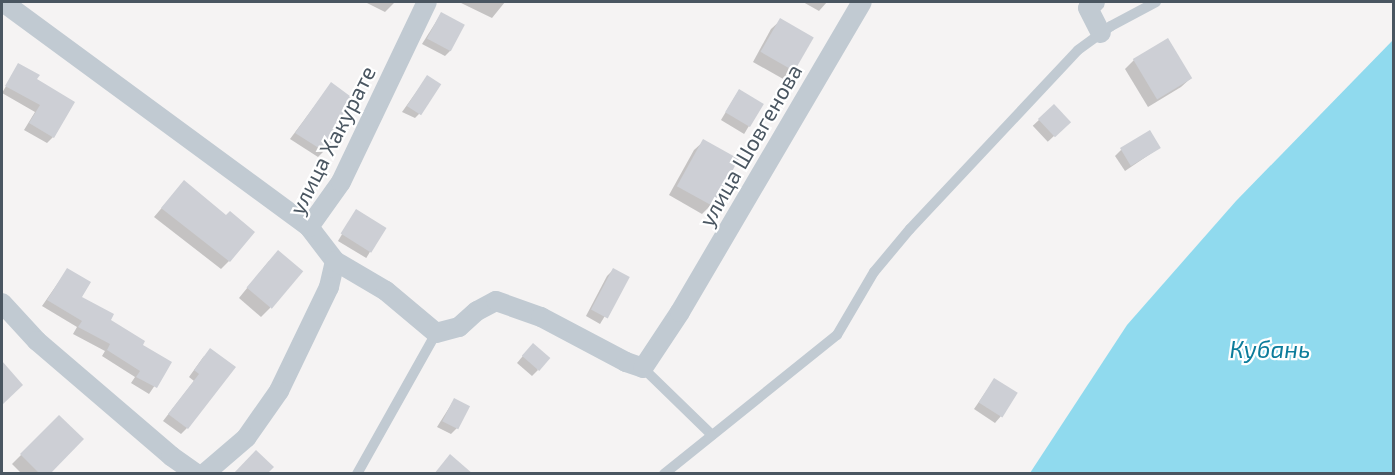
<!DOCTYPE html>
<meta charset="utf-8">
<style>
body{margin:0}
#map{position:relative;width:1395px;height:475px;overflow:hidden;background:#f5f3f3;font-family:"Exo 2",sans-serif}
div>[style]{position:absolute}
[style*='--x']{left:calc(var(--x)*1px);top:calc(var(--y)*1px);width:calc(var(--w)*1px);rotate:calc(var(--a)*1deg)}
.water>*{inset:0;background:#90daee}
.shadow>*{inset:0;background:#0003;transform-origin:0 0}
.building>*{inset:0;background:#cdcfd5;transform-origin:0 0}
.service>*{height:10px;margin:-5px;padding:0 5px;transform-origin:5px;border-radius:5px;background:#c1cad2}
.minor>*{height:20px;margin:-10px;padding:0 10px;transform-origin:10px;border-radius:10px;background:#c1cad2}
span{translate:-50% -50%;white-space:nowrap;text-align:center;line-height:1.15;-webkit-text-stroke:4.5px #fff;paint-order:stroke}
.street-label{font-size:22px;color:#4a5661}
.water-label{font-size:24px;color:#0c7c9b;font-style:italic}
.frame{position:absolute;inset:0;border:3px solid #4a5661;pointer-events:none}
</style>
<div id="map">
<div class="water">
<i style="clip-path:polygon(1393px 40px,1393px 473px,1030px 473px,1127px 325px,1236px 201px)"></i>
</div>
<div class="shadow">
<i style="clip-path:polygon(365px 2px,395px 2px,385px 12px)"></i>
<i style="clip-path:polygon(459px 2px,505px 2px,492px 18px)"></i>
<i style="clip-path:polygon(803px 2px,827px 2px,819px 11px)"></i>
<i style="clip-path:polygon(441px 14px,451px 50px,445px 56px,422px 44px)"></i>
<i style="clip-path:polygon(781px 20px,794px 71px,785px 80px,753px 62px,771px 29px)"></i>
<i style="clip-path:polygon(1134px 60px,1191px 78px,1181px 87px,1148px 107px,1125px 69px)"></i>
<i style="clip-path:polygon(19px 64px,35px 80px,53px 137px,47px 143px,24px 130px,35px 112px,2px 93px)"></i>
<i style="clip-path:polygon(427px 77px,421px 112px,415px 118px,402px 112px)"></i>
<i style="clip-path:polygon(331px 84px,332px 125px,324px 151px,318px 157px,290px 139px)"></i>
<i style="left:739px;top:90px;width:27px;height:35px;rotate:31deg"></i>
<i style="left:1054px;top:106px;width:22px;height:29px;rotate:47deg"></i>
<i style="clip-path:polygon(704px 141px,711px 205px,702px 214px,669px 195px,694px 150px)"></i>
<i style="clip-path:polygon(1159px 148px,1125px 171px,1115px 156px,1121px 150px)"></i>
<i style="clip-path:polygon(177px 190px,226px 216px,229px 261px,221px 269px,154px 217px)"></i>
<i style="left:356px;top:211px;width:33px;height:35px;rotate:31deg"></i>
<i style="clip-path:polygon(269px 261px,270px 308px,261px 317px,239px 298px)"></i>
<i style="clip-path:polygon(67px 270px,80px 297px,141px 346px,170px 363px,149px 394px,131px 383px,135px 377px,102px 356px,105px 351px,73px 334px,77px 327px,42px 306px)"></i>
<i style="clip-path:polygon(613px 270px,628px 278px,600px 324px,586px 316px,607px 276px)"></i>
<i style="clip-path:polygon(527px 351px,538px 370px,532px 376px,517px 363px)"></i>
<i style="clip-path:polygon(204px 356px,187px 428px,181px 434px,163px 421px,194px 381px,189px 377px)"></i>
<i style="clip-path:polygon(2px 364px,21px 385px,2px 404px)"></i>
<i style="clip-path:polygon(994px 380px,1001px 416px,995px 423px,974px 409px)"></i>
<i style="clip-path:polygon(454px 400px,457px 428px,451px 434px,437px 427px)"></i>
<i style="clip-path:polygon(59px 417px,48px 474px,22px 474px,12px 464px)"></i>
</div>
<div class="building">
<i style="left:441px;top:12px;width:27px;height:30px;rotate:28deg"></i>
<i style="left:780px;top:18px;width:39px;height:39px;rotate:30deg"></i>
<i style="left:1168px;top:38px;width:47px;height:41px;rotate:59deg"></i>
<i style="clip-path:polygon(18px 63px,40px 75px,37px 79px,75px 102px,54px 138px,29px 123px,40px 105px,5px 86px)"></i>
<i style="left:427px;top:75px;width:17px;height:37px;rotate:33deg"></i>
<i style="clip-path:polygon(331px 82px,354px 99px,335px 125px,340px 128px,325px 152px,295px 133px)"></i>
<i style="left:739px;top:89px;width:29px;height:27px;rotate:31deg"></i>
<i style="left:1054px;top:104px;width:25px;height:22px;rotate:47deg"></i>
<i style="left:1150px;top:130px;width:21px;height:35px;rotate:59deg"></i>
<i style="left:703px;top:139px;width:41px;height:54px;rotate:29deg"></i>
<i style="clip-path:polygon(184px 180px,226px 215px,230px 211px,255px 232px,230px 262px,161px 208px)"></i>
<i style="left:356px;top:209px;width:36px;height:29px;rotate:32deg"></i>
<i style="left:278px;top:250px;width:33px;height:49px;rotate:40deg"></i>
<i style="clip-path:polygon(67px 268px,91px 282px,82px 297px,114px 314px,111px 320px,145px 341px,143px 345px,172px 362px,157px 388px,136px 377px,140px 371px,107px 350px,110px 344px,78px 327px,82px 321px,47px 300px)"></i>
<i style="left:613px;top:268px;width:19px;height:47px;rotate:28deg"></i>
<i style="left:533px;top:343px;width:23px;height:17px;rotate:41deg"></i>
<i style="clip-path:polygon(210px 348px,236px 367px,188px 429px,168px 414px,199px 374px,194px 370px)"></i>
<i style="clip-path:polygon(2px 361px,23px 385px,2px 405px)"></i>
<i style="left:994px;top:378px;width:28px;height:29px;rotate:32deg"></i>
<i style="left:454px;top:398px;width:18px;height:26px;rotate:27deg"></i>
<i style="clip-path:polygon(59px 415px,84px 439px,50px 474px,40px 474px,20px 454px)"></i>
<i style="clip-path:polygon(256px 450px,274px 467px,267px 474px,233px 474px)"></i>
<i style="clip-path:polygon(450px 454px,473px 474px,434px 474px)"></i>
</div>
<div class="service">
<i style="--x:643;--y:368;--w:96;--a:44.2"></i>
<i style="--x:357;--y:474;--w:162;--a:-60.7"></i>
<i style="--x:664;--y:474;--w:222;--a:-38.8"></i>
<i style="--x:837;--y:335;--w:73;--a:-59.6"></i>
<i style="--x:874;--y:272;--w:56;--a:-50.1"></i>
<i style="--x:910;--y:229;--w:245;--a:-46.8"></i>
<i style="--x:1078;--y:50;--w:41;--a:-36"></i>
<i style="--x:1111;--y:26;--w:51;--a:-28.1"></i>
</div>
<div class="minor">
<i style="--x:3;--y:2;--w:380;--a:36.3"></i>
<i style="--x:309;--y:227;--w:43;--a:52.6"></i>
<i style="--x:335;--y:261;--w:27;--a:103"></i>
<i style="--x:329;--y:287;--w:115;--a:115.7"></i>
<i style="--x:279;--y:391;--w:57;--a:125.1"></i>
<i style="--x:246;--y:438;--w:55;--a:139.4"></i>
<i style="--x:1095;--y:2;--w:9;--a:139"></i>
<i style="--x:1088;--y:8;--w:28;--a:63"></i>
<i style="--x:309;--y:227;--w:55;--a:-54.6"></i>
<i style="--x:341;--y:182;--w:199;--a:-64.5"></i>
<i style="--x:335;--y:261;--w:59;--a:30.5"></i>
<i style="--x:386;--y:291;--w:65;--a:40"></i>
<i style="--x:436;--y:333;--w:24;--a:-15"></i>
<i style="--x:459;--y:327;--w:24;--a:-42"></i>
<i style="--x:477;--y:311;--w:21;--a:-28"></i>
<i style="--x:496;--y:301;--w:48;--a:19.6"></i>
<i style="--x:541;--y:317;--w:96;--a:27.9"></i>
<i style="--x:626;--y:362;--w:18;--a:19"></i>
<i style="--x:643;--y:368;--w:67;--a:-56.5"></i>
<i style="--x:680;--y:312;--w:359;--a:-59.6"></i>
<i style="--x:2;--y:303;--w:52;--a:47.4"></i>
<i style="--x:37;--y:341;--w:177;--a:40.6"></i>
<i style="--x:171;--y:456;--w:32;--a:35"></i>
</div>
<div class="street-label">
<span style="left:332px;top:140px;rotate:-63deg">улица Хакурате</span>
<span style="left:750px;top:145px;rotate:-60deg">улица Шовгенова</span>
</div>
<div class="water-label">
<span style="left:1270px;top:349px">Кубань</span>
</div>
<div class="frame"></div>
</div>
